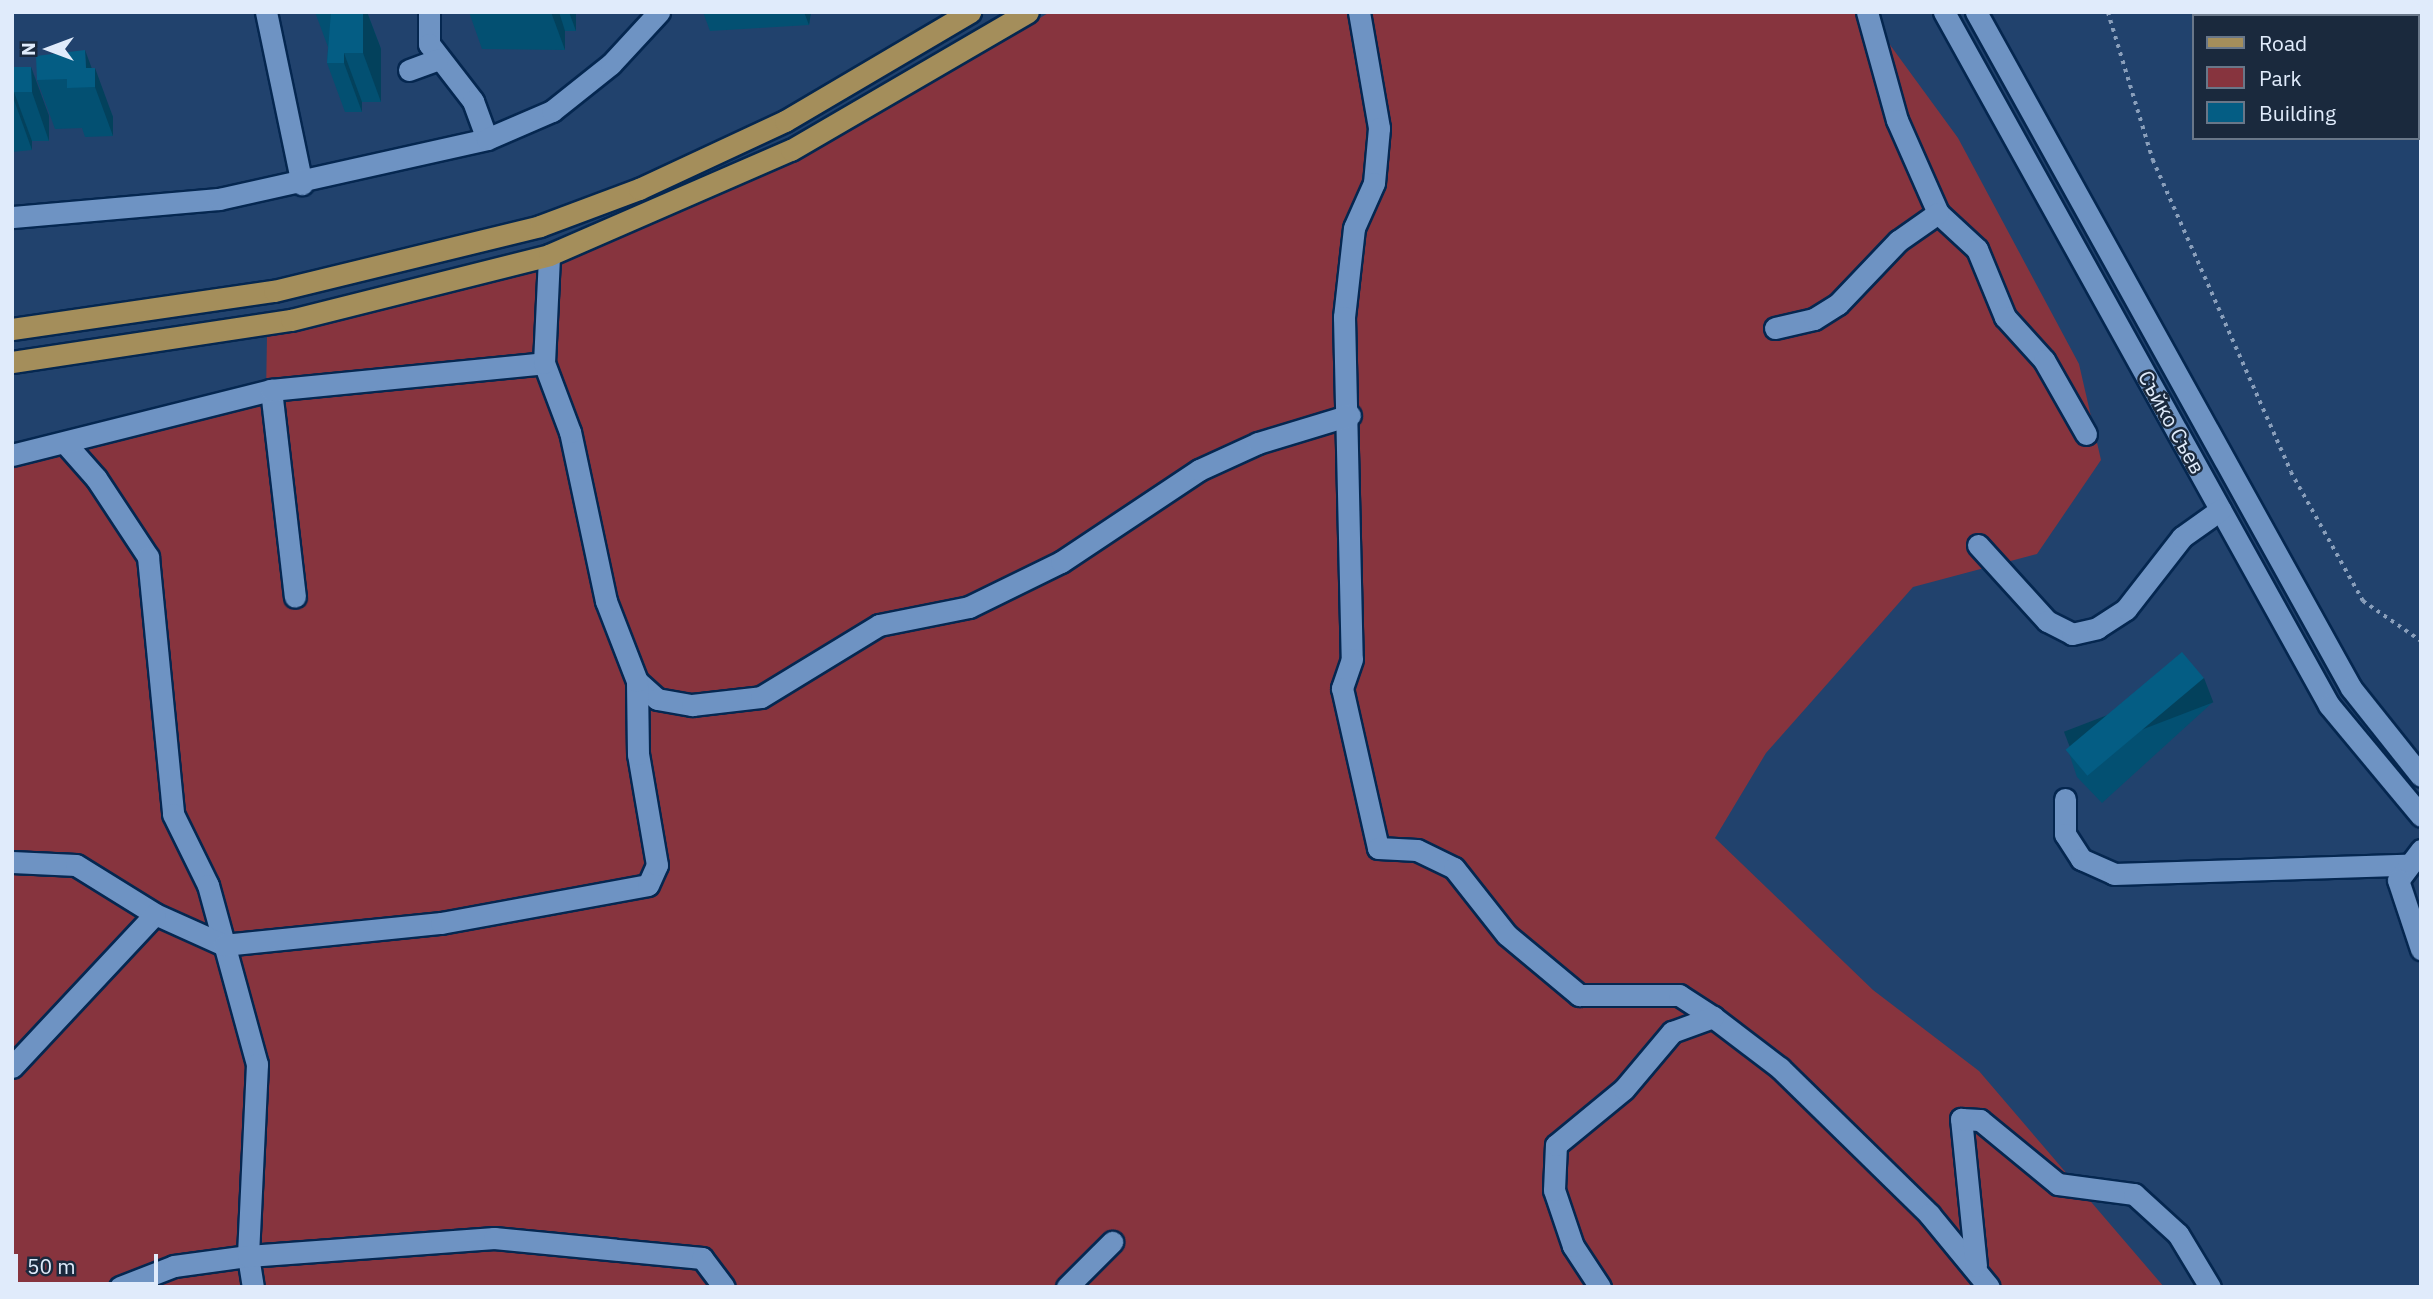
<!DOCTYPE html>
<meta charset="utf-8">
<style>
body{margin:0}
#map{position:relative;width:2433px;height:1299px;overflow:hidden;background:#21426d;font-family:"IBM Plex Sans",sans-serif}
div>[style]{position:absolute}
[style*='--x']{left:calc(var(--x)*1px);top:calc(var(--y)*1px);width:calc(var(--w)*1px);rotate:calc(var(--a)*1deg)}
.green>*{inset:0;background:#87343e}
.path>*{height:3.5px;margin-top:-1.75px;transform-origin:0;background:repeating-linear-gradient(90deg,#8a9fbb 0 3.5px,transparent 0 8.5px)}
.roads{filter:drop-shadow(2px 0 #052750) drop-shadow(-2px 0 #052750) drop-shadow(0 2px #052750) drop-shadow(0 -2px #052750)}
.minor>*{height:21px;margin:-10.5px;padding:0 10.5px;transform-origin:10.5px;border-radius:10.5px;background:#6e93c3}
.major>*{height:21px;margin:-10.5px;padding:0 10.5px;transform-origin:10.5px;border-radius:10.5px;background:#a48e5b}
.wall>*{inset:0;background:#035072}
.shaded-wall>*{inset:0;background:#03415c;transform-origin:0 0}
.building>*{inset:0;background:#045d84;transform-origin:0 0}
span{translate:-50% -50%;white-space:nowrap;text-align:center;line-height:1.15;-webkit-text-stroke:5px #1a293d;paint-order:stroke}
.street-label{font-size:21px;color:#e0ebfb}
.frame{position:absolute;inset:0;border:14px solid #e0ebfb;pointer-events:none}
.legend{position:absolute;left:2192px;top:14px;width:228px;height:126px;box-sizing:border-box;background:#1a293d;border:2px solid #697789;margin:0;padding:9px 12px;list-style:none;font-size:21px;color:#e0ebfb}
.legend li{display:flex;align-items:center;gap:14px;height:35px}
.legend b{width:35px;border:2px solid #697789}
.north{position:absolute;left:14px;top:14px;width:70px;height:70px;-webkit-text-stroke:5px #1a293d;paint-order:stroke;rotate:270deg;font-size:19px;font-weight:700;line-height:28px;text-align:center;color:#e0ebfb}
.north::after{content:'';display:block;margin:auto;width:24px;height:32px;background:#e0ebfb;clip-path:polygon(50% 0,100% 100%,50% 72%,0 100%)}
.scale{position:absolute;left:14px;top:1254px;width:144px;height:32px;box-sizing:border-box;border:4px solid #e0ebfb;border-top:0;padding-left:9px;font-size:21px;line-height:24px;white-space:nowrap;color:#e0ebfb;-webkit-text-stroke:5px #1a293d;paint-order:stroke}
</style>
<div id="map">
<div class="green">
<i style="clip-path:polygon(1050px 12px,1866px 12px,1958px 138px,2079px 364px,2101px 460px,2037px 554px,1913px 587px,1766px 753px,1715px 838px,1873px 990px,1979px 1071px,2164px 1287px,12px 1287px,12px 460px,266px 394px,267px 336px,417px 302px,578px 254px,854px 127px)"></i>
</div>
<div class="path">
<i style="--x:2108;--y:12;--w:155;--a:73.1"></i>
<i style="--x:2153;--y:160;--w:341;--a:66.1"></i>
<i style="--x:2291;--y:472;--w:148;--a:60.8"></i>
<i style="--x:2363;--y:601;--w:70;--a:34.6"></i>
</div>
<div class="roads">
<div class="minor">
<i style="--x:266;--y:12;--w:176;--a:78.2"></i>
<i style="--x:429;--y:12;--w:32;--a:90"></i>
<i style="--x:429;--y:44;--w:72;--a:52.3"></i>
<i style="--x:473;--y:101;--w:40;--a:69.8"></i>
<i style="--x:1359;--y:12;--w:118;--a:80.2"></i>
<i style="--x:1379;--y:128;--w:55;--a:95.2"></i>
<i style="--x:1374;--y:183;--w:49;--a:114"></i>
<i style="--x:1354;--y:228;--w:90;--a:96.4"></i>
<i style="--x:1344;--y:317;--w:342;--a:88.7"></i>
<i style="--x:1352;--y:659;--w:31;--a:109"></i>
<i style="--x:1342;--y:688;--w:164;--a:77.3"></i>
<i style="--x:1378;--y:848;--w:39;--a:3"></i>
<i style="--x:1417;--y:850;--w:41;--a:25.9"></i>
<i style="--x:1454;--y:868;--w:85;--a:51.7"></i>
<i style="--x:1507;--y:935;--w:94;--a:39.8"></i>
<i style="--x:1579;--y:995;--w:100;--a:0"></i>
<i style="--x:1679;--y:995;--w:40;--a:32.9"></i>
<i style="--x:1713;--y:1017;--w:84;--a:37.3"></i>
<i style="--x:1780;--y:1068;--w:209;--a:44.4"></i>
<i style="--x:1929;--y:1214;--w:94;--a:50.6"></i>
<i style="--x:1867;--y:12;--w:112;--a:74.5"></i>
<i style="--x:1897;--y:120;--w:102;--a:66.2"></i>
<i style="--x:1938;--y:213;--w:53;--a:42.7"></i>
<i style="--x:1977;--y:249;--w:74;--a:67.6"></i>
<i style="--x:2005;--y:317;--w:58;--a:47.8"></i>
<i style="--x:2044;--y:360;--w:85;--a:60.4"></i>
<i style="--x:1944;--y:12;--w:793;--a:60.95"></i>
<i style="--x:2329;--y:705;--w:144;--a:50.3"></i>
<i style="--x:1976;--y:12;--w:773;--a:60.98"></i>
<i style="--x:2351;--y:688;--w:112;--a:51.5"></i>
<i style="--x:409;--y:70;--w:30;--a:-20"></i>
<i style="--x:12;--y:217;--w:208;--a:-5"></i>
<i style="--x:219;--y:199;--w:275;--a:-12.6"></i>
<i style="--x:487;--y:139;--w:71;--a:-23.3"></i>
<i style="--x:552;--y:111;--w:75;--a:-38.5"></i>
<i style="--x:611;--y:64;--w:71;--a:-47.3"></i>
<i style="--x:1775;--y:328;--w:40;--a:-13"></i>
<i style="--x:1814;--y:319;--w:28;--a:-32"></i>
<i style="--x:1838;--y:304;--w:87;--a:-46.4"></i>
<i style="--x:1898;--y:241;--w:49;--a:-35"></i>
<i style="--x:271;--y:390;--w:208;--a:83.4"></i>
<i style="--x:65;--y:443;--w:47;--a:48.5"></i>
<i style="--x:96;--y:478;--w:95;--a:56.6"></i>
<i style="--x:148;--y:557;--w:258;--a:84.4"></i>
<i style="--x:173;--y:814;--w:79;--a:63.8"></i>
<i style="--x:208;--y:885;--w:186;--a:74.7"></i>
<i style="--x:257;--y:1064;--w:192;--a:92.7"></i>
<i style="--x:248;--y:1256;--w:31;--a:81"></i>
<i style="--x:12;--y:455;--w:267;--a:-14.1"></i>
<i style="--x:271;--y:390;--w:274;--a:-5.6"></i>
<i style="--x:1978;--y:545;--w:103;--a:47.8"></i>
<i style="--x:2047;--y:621;--w:28;--a:27"></i>
<i style="--x:2072;--y:634;--w:26;--a:-13"></i>
<i style="--x:2097;--y:628;--w:35;--a:-33"></i>
<i style="--x:2126;--y:609;--w:91;--a:-52.1"></i>
<i style="--x:2182;--y:537;--w:47;--a:-35.4"></i>
<i style="--x:637;--y:681;--w:27;--a:42"></i>
<i style="--x:657;--y:699;--w:36;--a:10"></i>
<i style="--x:692;--y:705;--w:69;--a:-6.6"></i>
<i style="--x:761;--y:697;--w:138;--a:-31.4"></i>
<i style="--x:879;--y:625;--w:92;--a:-11.3"></i>
<i style="--x:969;--y:607;--w:102;--a:-26.1"></i>
<i style="--x:1061;--y:562;--w:166;--a:-33.7"></i>
<i style="--x:1199;--y:470;--w:65;--a:-24.6"></i>
<i style="--x:1258;--y:443;--w:96;--a:-16.9"></i>
<i style="--x:2065;--y:799;--w:35;--a:90"></i>
<i style="--x:2065;--y:834;--w:30;--a:57"></i>
<i style="--x:2081;--y:859;--w:36;--a:24"></i>
<i style="--x:2114;--y:874;--w:291;--a:-1.8"></i>
<i style="--x:2421;--y:850;--w:38;--a:127"></i>
<i style="--x:2398;--y:880;--w:73;--a:71.6"></i>
<i style="--x:12;--y:862;--w:64;--a:2.7"></i>
<i style="--x:76;--y:865;--w:93;--a:31.8"></i>
<i style="--x:155;--y:914;--w:76;--a:24.2"></i>
<i style="--x:224;--y:945;--w:218;--a:-5.8"></i>
<i style="--x:441;--y:923;--w:210;--a:-10.4"></i>
<i style="--x:648;--y:885;--w:22;--a:-66"></i>
<i style="--x:657;--y:865;--w:113;--a:-99.7"></i>
<i style="--x:638;--y:754;--w:73;--a:-90.8"></i>
<i style="--x:637;--y:681;--w:86;--a:-111.2"></i>
<i style="--x:606;--y:601;--w:173;--a:-102"></i>
<i style="--x:570;--y:432;--w:74;--a:-110.6"></i>
<i style="--x:544;--y:363;--w:108;--a:-87.3"></i>
<i style="--x:12;--y:1067;--w:209;--a:-46.9"></i>
<i style="--x:1976;--y:1266;--w:148;--a:-95.8"></i>
<i style="--x:1961;--y:1119;--w:19;--a:3"></i>
<i style="--x:1980;--y:1120;--w:101;--a:39.4"></i>
<i style="--x:2058;--y:1184;--w:77;--a:7.5"></i>
<i style="--x:2134;--y:1194;--w:59;--a:42.3"></i>
<i style="--x:2178;--y:1234;--w:62;--a:58.9"></i>
<i style="--x:120;--y:1287;--w:58;--a:-21.3"></i>
<i style="--x:174;--y:1266;--w:75;--a:-7.7"></i>
<i style="--x:248;--y:1256;--w:247;--a:-4.2"></i>
<i style="--x:494;--y:1238;--w:209;--a:5.5"></i>
<i style="--x:702;--y:1258;--w:36;--a:53"></i>
<i style="--x:1067;--y:1287;--w:64;--a:-45"></i>
<i style="--x:1600;--y:1287;--w:49;--a:-123.4"></i>
<i style="--x:1573;--y:1246;--w:59;--a:-108.7"></i>
<i style="--x:1554;--y:1190;--w:45;--a:-87.5"></i>
<i style="--x:1556;--y:1145;--w:88;--a:-39.5"></i>
<i style="--x:1624;--y:1089;--w:75;--a:-49.9"></i>
<i style="--x:1672;--y:1032;--w:44;--a:-20.1"></i>
</div>
<div class="major">
<i style="--x:12;--y:329;--w:265;--a:-8.3"></i>
<i style="--x:274;--y:291;--w:274;--a:-13.7"></i>
<i style="--x:540;--y:226;--w:106;--a:-20.5"></i>
<i style="--x:639;--y:189;--w:161;--a:-25"></i>
<i style="--x:785;--y:121;--w:215;--a:-30.5"></i>
<i style="--x:12;--y:362;--w:282;--a:-8.6"></i>
<i style="--x:291;--y:320;--w:266;--a:-14.1"></i>
<i style="--x:549;--y:255;--w:264;--a:-23.5"></i>
<i style="--x:791;--y:150;--w:274;--a:-30.2"></i>
</div>
</div>
<div class="wall">
<i style="clip-path:polygon(315px 12px,367px 12px,381px 49px,381px 102px,362px 102px,362px 112px,345px 112px,327px 63px,328px 47px)"></i>
<i style="clip-path:polygon(469px 12px,576px 12px,576px 31px,565px 31px,565px 50px,482px 49px)"></i>
<i style="clip-path:polygon(703px 12px,811px 12px,809px 25px,710px 31px)"></i>
<i style="clip-path:polygon(12px 67px,31px 67px,49px 116px,49px 141px,32px 141px,32px 150px,12px 152px)"></i>
<i style="clip-path:polygon(92px 68px,113px 117px,113px 136px,85px 137px,82px 128px,55px 129px,37px 80px)"></i>
<i style="clip-path:polygon(2213px 702px,2102px 803px,2077px 777px,2069px 753px)"></i>
</div>
<div class="shaded-wall">
<i style="clip-path:polygon(363px 12px,367px 12px,381px 49px,381px 102px,363px 53px)"></i>
<i style="clip-path:polygon(551px 12px,559px 12px,565px 31px,565px 50px)"></i>
<i style="clip-path:polygon(569px 12px,576px 12px,576px 31px)"></i>
<i style="clip-path:polygon(804px 12px,811px 12px,809px 25px)"></i>
<i style="clip-path:polygon(85px 50px,95px 77px,95px 68px,113px 117px,113px 136px,95px 87px,86px 68px)"></i>
<i style="clip-path:polygon(344px 53px,362px 102px,362px 112px,344px 63px)"></i>
<i style="clip-path:polygon(31px 67px,49px 116px,49px 141px,32px 92px)"></i>
<i style="clip-path:polygon(14px 92px,32px 141px,32px 150px,14px 100px)"></i>
<i style="left:2204px;top:678px;width:26px;height:150px;rotate:69deg"></i>
</div>
<div class="building">
<i style="clip-path:polygon(331px 12px,363px 12px,363px 53px,344px 53px,344px 63px,327px 63px)"></i>
<i style="clip-path:polygon(85px 50px,86px 68px,95px 68px,95px 87px,67px 88px,67px 79px,37px 80px,36px 56px)"></i>
<i style="clip-path:polygon(12px 67px,31px 67px,32px 92px,14px 92px,14px 100px,12px 101px)"></i>
<i style="left:2182px;top:652px;width:34px;height:152px;rotate:50deg"></i>
</div>
<div class="street-label">
<span style="left:2172px;top:422px;rotate:61deg">Съйко Съев</span>
</div>
<div class="frame"></div>
<ul class="legend">
<li><b style="height:9px;background:#a48e5b"></b>Road</li>
<li><b style="height:19px;background:#87343e"></b>Park</li>
<li><b style="height:19px;background:#045d84"></b>Building</li>
</ul>
<div class="north">N</div>
<div class="scale">50 m</div>
</div>
